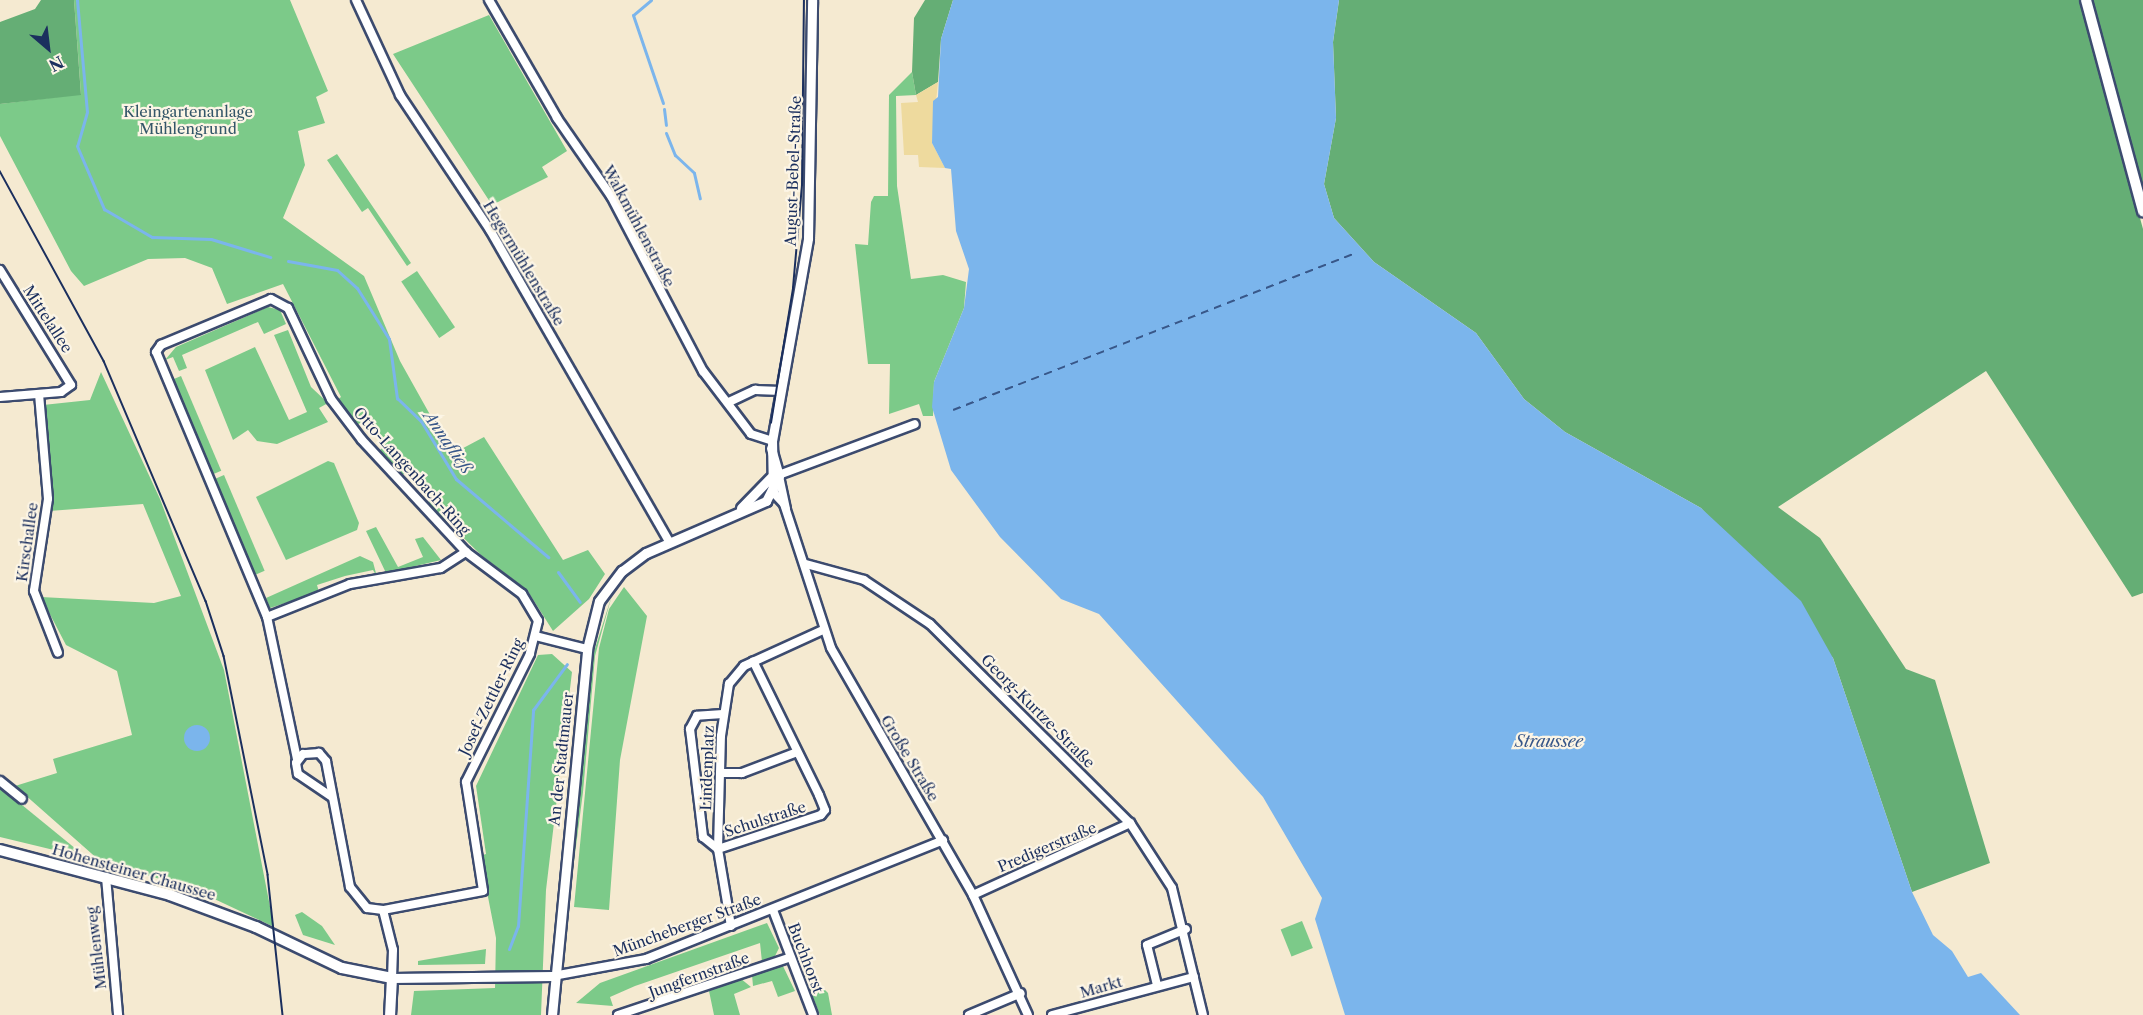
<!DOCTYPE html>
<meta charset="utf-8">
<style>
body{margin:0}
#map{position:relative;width:2143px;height:1015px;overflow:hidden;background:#f5ead1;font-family:"Libre Caslon Text",serif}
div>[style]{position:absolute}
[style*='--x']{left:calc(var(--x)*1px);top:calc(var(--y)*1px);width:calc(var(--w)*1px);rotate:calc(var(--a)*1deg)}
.green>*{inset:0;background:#7cca89;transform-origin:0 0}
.forest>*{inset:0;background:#65ae75}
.sand>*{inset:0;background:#eeda9e}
.water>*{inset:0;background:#7bb5ec}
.round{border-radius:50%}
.stream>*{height:3px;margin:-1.5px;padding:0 1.5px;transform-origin:1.5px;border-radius:1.5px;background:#7bb5ec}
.ferry>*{height:1.5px;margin-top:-0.75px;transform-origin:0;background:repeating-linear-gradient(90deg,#385789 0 8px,transparent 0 14px)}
.roads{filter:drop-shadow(2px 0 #3c4b6f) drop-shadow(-2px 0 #3c4b6f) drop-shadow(0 2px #3c4b6f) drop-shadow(0 -2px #3c4b6f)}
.minor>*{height:8px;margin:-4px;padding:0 4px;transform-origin:4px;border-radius:4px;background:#fff}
.tertiary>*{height:9px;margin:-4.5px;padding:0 4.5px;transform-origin:4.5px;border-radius:4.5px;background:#fff}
.secondary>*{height:10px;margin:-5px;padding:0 5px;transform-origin:5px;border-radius:5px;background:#fff}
.tram>*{height:1.5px;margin:-0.75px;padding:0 0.75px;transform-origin:0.75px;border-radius:0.75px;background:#1b2f5e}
span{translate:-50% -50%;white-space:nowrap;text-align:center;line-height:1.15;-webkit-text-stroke:4.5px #fcf5e5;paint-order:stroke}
.park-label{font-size:15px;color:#335669}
.street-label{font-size:15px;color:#1b2f5e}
.water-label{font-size:16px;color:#385789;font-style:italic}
.north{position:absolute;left:18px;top:18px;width:60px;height:60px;-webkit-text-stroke:4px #fcf5e5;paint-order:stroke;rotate:152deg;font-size:16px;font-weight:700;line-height:24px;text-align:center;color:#1b2f5e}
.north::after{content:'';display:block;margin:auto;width:21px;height:27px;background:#1b2f5e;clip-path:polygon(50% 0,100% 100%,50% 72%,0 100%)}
</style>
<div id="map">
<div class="green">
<i style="clip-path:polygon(74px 0,290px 0,328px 91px,316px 97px,325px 123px,298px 131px,305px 165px,283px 218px,364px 276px,400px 361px,452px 454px,484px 437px,563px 560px,588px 550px,605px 574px,589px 599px,553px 631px,527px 590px,481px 555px,428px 503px,431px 498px,405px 473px,401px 476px,379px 451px,384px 446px,363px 421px,357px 425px,337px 400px,341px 397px,283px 284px,227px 304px,212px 268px,185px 258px,148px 259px,84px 286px,71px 271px,0 136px,0 104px,81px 94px)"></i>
<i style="clip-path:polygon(489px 15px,567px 151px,542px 167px,548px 177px,492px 205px,393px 54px)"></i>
<i style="clip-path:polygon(912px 72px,916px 95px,896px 96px,897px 186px,911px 279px,943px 275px,966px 282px,964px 308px,934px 382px,933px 416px,923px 416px,919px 404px,889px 414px,890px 364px,868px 364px,855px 244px,868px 245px,871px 202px,874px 196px,888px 196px,889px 95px)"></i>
<i style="clip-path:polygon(337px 154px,411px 263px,407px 266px,368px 208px,362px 212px,327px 160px)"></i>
<i style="left:417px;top:271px;width:68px;height:19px;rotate:56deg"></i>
<i style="clip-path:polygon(268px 307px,280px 310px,286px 324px,264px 334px,258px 322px,182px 355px,187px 368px,179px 371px,173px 357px,165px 360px,176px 347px)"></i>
<i style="clip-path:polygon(288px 330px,311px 387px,328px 403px,319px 408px,328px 422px,277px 444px,257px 441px,248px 430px,233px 440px,205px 370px,255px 347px,289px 420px,307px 412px,274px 335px)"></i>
<i style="clip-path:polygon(101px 372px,160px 499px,224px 670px,274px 927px,193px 889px,100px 861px,15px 786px,57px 773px,53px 759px,132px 735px,117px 671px,66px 645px,41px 597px,154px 603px,181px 596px,143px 504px,49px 511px,43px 405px,90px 400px)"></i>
<i style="left:181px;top:376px;width:103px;height:9px;rotate:67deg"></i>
<i style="clip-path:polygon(328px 461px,334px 463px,359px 523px,357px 530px,286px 560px,256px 497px)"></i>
<i style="left:224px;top:475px;width:104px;height:10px;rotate:67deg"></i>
<i style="clip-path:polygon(376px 527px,398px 567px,423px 557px,415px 539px,423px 537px,441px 560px,386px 573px,366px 531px)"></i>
<i style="clip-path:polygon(360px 556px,373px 562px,377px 577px,373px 570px,345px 576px,317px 585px,319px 592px,270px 608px,266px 598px)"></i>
<i style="clip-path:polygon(624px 587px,647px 616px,620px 760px,609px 910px,574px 907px,599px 648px,609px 609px)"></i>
<i style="clip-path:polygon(612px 595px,595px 656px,583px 792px,568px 908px,593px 655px)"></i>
<i style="clip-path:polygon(552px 654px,572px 672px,546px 890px,541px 1015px,411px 1015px,414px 991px,495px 988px,496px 938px,480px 856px,486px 854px,476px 786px,538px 655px)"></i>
<i style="clip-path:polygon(0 787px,87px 858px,0 837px)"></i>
<i style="clip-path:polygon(302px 912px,322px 926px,335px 945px,303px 935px,295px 915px)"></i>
<i style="left:1302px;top:921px;width:29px;height:23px;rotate:68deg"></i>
<i style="clip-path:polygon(767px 923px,779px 948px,774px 958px,762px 962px,760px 943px,635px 986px,610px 997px,613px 1006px,576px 1003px,600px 983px)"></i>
<i style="clip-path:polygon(486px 949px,485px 964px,418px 965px,418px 961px)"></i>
<i style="clip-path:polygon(782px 964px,795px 991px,778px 997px,772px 981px,753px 986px,752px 975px)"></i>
<i style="clip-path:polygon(740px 978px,751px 987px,734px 994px,740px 1015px,714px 1015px,709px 991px)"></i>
<i style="clip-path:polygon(814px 979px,828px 993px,832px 1015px,820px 1015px,807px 982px)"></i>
</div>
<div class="forest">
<i style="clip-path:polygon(41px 0,74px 0,81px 95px,0 104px,0 22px,35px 9px)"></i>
<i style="clip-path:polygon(925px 0,953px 0,941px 39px,938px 82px,916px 95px,912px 72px,914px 18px)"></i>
<i style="clip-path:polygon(1339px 0,2080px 0,2143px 229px,2143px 593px,2132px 597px,1986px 371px,1778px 507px,1820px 538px,1906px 669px,1935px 680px,1990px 863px,1912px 892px,1833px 658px,1701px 508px,1565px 432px,1524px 399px,1476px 333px,1374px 262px,1334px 218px,1324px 184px,1336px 118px,1333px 42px)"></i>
<i style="clip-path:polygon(2092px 0,2143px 0,2143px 189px)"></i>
</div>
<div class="sand">
<i style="clip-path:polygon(938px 82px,932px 143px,945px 168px,919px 167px,918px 155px,904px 155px,901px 103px,918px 102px,916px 95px)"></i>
</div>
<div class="water">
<i style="clip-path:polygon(953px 0,1339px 0,1333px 42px,1336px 118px,1324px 184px,1334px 218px,1374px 262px,1476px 333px,1524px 399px,1565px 432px,1701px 508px,1801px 601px,1833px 658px,1912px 892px,1933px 935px,1952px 951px,1968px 977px,1981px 973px,2020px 1015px,1345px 1015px,1315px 919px,1322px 898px,1263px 797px,1099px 614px,1061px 599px,1000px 537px,951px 470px,932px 407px,934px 382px,964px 308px,969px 269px,956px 231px,951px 169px,945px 168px,932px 143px,933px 101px,938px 97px,941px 39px)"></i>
<i class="round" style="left:184px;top:725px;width:26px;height:26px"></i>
</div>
<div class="stream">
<i style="--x:77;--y:0;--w:112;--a:84.9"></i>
<i style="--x:87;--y:112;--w:35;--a:106"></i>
<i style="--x:77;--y:146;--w:69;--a:66.8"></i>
<i style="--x:104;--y:209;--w:56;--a:30.3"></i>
<i style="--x:152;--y:237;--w:59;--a:1.9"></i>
<i style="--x:211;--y:239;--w:62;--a:17"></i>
<i style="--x:651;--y:0;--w:23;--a:140"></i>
<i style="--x:633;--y:15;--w:93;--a:71.2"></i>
<i style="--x:664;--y:109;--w:16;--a:83"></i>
<i style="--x:666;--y:133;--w:24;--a:68"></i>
<i style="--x:675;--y:155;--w:26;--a:43"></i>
<i style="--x:694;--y:173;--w:26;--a:77"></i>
<i style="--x:288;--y:261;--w:50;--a:10.4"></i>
<i style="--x:337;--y:270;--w:27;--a:42"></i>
<i style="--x:357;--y:288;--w:60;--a:57.9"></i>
<i style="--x:389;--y:339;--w:60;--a:82.3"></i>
<i style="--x:397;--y:398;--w:33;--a:44"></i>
<i style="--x:421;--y:421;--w:68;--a:58.9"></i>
<i style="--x:456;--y:479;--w:121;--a:40.3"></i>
<i style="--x:558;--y:572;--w:37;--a:54"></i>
<i style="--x:509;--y:949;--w:25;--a:-69"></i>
<i style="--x:518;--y:926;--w:217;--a:-86"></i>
<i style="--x:533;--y:710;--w:57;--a:-53.5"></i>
</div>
<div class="ferry">
<i style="--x:953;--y:410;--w:430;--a:-21.3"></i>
</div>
<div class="roads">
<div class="minor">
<i style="--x:356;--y:0;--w:105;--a:65.1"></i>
<i style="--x:400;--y:95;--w:162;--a:56.3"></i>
<i style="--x:490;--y:230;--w:359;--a:60.1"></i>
<i style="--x:489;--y:0;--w:136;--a:60"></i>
<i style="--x:557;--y:118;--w:95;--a:55.3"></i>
<i style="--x:611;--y:196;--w:198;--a:62.3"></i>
<i style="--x:703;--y:371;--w:79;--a:52.7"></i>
<i style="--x:751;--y:434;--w:22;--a:18"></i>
<i style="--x:0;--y:270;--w:135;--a:58.3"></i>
<i style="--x:71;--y:385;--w:12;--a:145"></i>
<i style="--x:61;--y:392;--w:61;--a:175.3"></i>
<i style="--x:39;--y:394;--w:105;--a:85.1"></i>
<i style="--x:48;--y:499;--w:93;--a:98.7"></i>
<i style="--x:34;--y:591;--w:66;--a:68.8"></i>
<i style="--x:729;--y:402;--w:29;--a:-25"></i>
<i style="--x:755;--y:390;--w:26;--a:2"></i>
<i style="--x:776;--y:476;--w:148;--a:-20.5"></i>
<i style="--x:779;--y:476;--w:33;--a:78"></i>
<i style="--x:773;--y:492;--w:16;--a:47"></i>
<i style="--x:784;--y:504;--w:151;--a:71.9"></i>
<i style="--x:831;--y:648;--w:285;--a:60.1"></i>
<i style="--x:973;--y:895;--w:132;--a:65.4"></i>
<i style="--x:806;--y:564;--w:60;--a:15.4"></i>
<i style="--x:864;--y:580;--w:79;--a:33.7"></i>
<i style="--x:930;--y:624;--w:282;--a:44.9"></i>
<i style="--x:1130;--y:823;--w:77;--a:57.1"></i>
<i style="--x:1172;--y:888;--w:131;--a:76.3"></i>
<i style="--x:267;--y:617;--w:89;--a:-21.7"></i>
<i style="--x:350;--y:584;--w:92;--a:-10"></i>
<i style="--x:441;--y:568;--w:30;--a:-33"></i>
<i style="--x:536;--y:636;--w:53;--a:14.3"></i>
<i style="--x:723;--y:714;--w:26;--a:176"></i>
<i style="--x:697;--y:716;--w:15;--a:118"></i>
<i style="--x:690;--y:729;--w:109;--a:83.1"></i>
<i style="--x:703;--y:837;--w:19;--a:39"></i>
<i style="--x:718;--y:849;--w:108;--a:-18.3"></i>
<i style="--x:821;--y:815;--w:6;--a:-51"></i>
<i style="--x:825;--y:810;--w:16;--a:-112"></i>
<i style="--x:819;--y:795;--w:149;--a:-116.2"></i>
<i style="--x:297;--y:759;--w:145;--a:-101.9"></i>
<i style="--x:267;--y:617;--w:287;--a:-112.7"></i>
<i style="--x:156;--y:352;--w:9;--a:-54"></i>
<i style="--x:161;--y:345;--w:119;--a:-22.7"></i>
<i style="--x:271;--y:299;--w:19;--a:28"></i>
<i style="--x:288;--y:308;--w:101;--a:64.7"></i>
<i style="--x:331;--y:399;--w:51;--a:52.9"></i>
<i style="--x:362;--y:440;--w:153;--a:47.1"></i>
<i style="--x:466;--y:552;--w:70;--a:36.9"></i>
<i style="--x:522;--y:594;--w:31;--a:59"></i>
<i style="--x:538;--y:621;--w:34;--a:104"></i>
<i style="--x:530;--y:654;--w:143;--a:116.6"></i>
<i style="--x:466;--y:782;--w:110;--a:81.1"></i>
<i style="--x:483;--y:891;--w:102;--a:169.2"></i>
<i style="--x:383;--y:910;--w:16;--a:-173"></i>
<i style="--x:367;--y:908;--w:27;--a:-129"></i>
<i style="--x:350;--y:887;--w:128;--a:-100.8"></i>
<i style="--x:326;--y:761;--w:11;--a:-131"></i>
<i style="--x:319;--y:753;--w:16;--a:176"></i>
<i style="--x:303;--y:754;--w:11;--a:128"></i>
<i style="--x:296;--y:763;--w:11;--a:80"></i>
<i style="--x:298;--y:774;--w:41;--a:34.1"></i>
<i style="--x:720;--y:773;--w:22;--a:0"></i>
<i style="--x:742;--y:773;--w:57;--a:-20.7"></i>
<i style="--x:0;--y:781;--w:28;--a:39"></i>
<i style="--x:106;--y:877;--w:139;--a:85"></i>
<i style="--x:973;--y:895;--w:173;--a:-24.6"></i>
<i style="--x:383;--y:910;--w:41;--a:76"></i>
<i style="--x:393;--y:950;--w:28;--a:92"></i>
<i style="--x:773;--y:910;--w:112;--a:69.1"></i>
<i style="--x:731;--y:926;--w:78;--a:-99.6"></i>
<i style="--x:718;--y:849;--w:113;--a:-88.5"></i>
<i style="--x:721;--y:736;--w:53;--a:-81.3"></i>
<i style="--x:729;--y:684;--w:23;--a:-50"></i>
<i style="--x:744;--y:666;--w:87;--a:-24.5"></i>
<i style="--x:553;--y:976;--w:95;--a:-10.4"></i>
<i style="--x:646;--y:959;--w:320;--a:-21.8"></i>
<i style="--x:1157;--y:985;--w:41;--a:-104"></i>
<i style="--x:1147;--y:945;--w:42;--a:-22.3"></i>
<i style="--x:618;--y:1015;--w:182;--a:-18.5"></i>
<i style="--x:969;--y:1015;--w:56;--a:-22.9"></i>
<i style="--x:1052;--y:1015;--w:147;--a:-15"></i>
</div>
<div class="tertiary">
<i style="--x:773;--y:492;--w:51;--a:-91.1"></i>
<i style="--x:772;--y:441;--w:206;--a:-79.9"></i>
<i style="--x:808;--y:238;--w:238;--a:-89"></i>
<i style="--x:741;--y:508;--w:42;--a:-46"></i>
<i style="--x:392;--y:978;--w:161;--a:-0.7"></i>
<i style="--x:552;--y:1015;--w:368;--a:-84.5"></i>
<i style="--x:587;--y:649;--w:49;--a:-76"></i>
<i style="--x:599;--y:601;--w:38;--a:-53"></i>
<i style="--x:622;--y:571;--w:30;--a:-37"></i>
<i style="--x:646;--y:553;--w:131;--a:-23.4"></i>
<i style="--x:766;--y:501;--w:28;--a:-63"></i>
<i style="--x:779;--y:476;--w:29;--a:-106"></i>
</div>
<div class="secondary">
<i style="--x:2086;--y:0;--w:219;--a:74.9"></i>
<i style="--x:0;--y:850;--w:176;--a:14.8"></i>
<i style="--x:170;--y:895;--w:92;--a:20.4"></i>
<i style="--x:256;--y:927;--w:95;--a:25.5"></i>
<i style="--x:342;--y:968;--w:51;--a:11.3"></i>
<i style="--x:392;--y:978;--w:37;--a:93"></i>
</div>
</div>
<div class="tram">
<i style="--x:0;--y:171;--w:217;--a:61.3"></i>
<i style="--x:104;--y:361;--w:261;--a:67"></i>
<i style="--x:206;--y:601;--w:58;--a:71.9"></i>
<i style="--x:224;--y:656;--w:223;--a:78.6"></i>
<i style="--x:268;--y:875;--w:141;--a:83.9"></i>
<i style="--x:771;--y:423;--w:137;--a:-80.7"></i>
<i style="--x:793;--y:288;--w:103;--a:-85"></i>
<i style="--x:802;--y:185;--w:185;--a:-89.4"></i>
</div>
<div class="park-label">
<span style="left:188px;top:120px">Kleingartenanlage<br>Mühlengrund</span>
</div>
<div class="street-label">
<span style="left:793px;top:171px;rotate:-88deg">August-Bebel-Straße</span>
<span style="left:639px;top:226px;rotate:62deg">Walkmühlenstraße</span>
<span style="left:524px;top:263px;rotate:59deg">Hegermühlenstraße</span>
<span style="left:48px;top:319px;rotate:57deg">Mittelallee</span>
<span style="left:412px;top:471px;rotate:48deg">Otto-Langenbach-Ring</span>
<span style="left:27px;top:542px;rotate:-82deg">Kirschallee</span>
<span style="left:491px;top:697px;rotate:-64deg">Josef-Zettler-Ring</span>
<span style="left:1038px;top:711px;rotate:45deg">Georg-Kurtze-Straße</span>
<span style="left:910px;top:758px;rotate:59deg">Große Straße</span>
<span style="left:561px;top:759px;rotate:-84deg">An der Stadtmauer</span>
<span style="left:707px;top:768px;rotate:-88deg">Lindenplatz</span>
<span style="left:765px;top:819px;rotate:-18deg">Schulstraße</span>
<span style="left:1047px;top:847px;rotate:-23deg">Predigerstraße</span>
<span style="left:134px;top:872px;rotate:16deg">Hohensteiner Chaussee</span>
<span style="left:687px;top:925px;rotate:-20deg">Müncheberger Straße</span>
<span style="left:96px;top:948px;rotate:-97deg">Mühlenweg</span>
<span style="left:806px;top:958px;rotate:69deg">Buchhorst</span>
<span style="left:699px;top:975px;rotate:-20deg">Jungfernstraße</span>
<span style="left:1101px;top:987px;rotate:-16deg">Markt</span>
</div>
<div class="water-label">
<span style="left:448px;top:442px;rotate:55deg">Annafließ</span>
<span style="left:1549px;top:741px">Straussee</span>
</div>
<div class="north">N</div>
</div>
